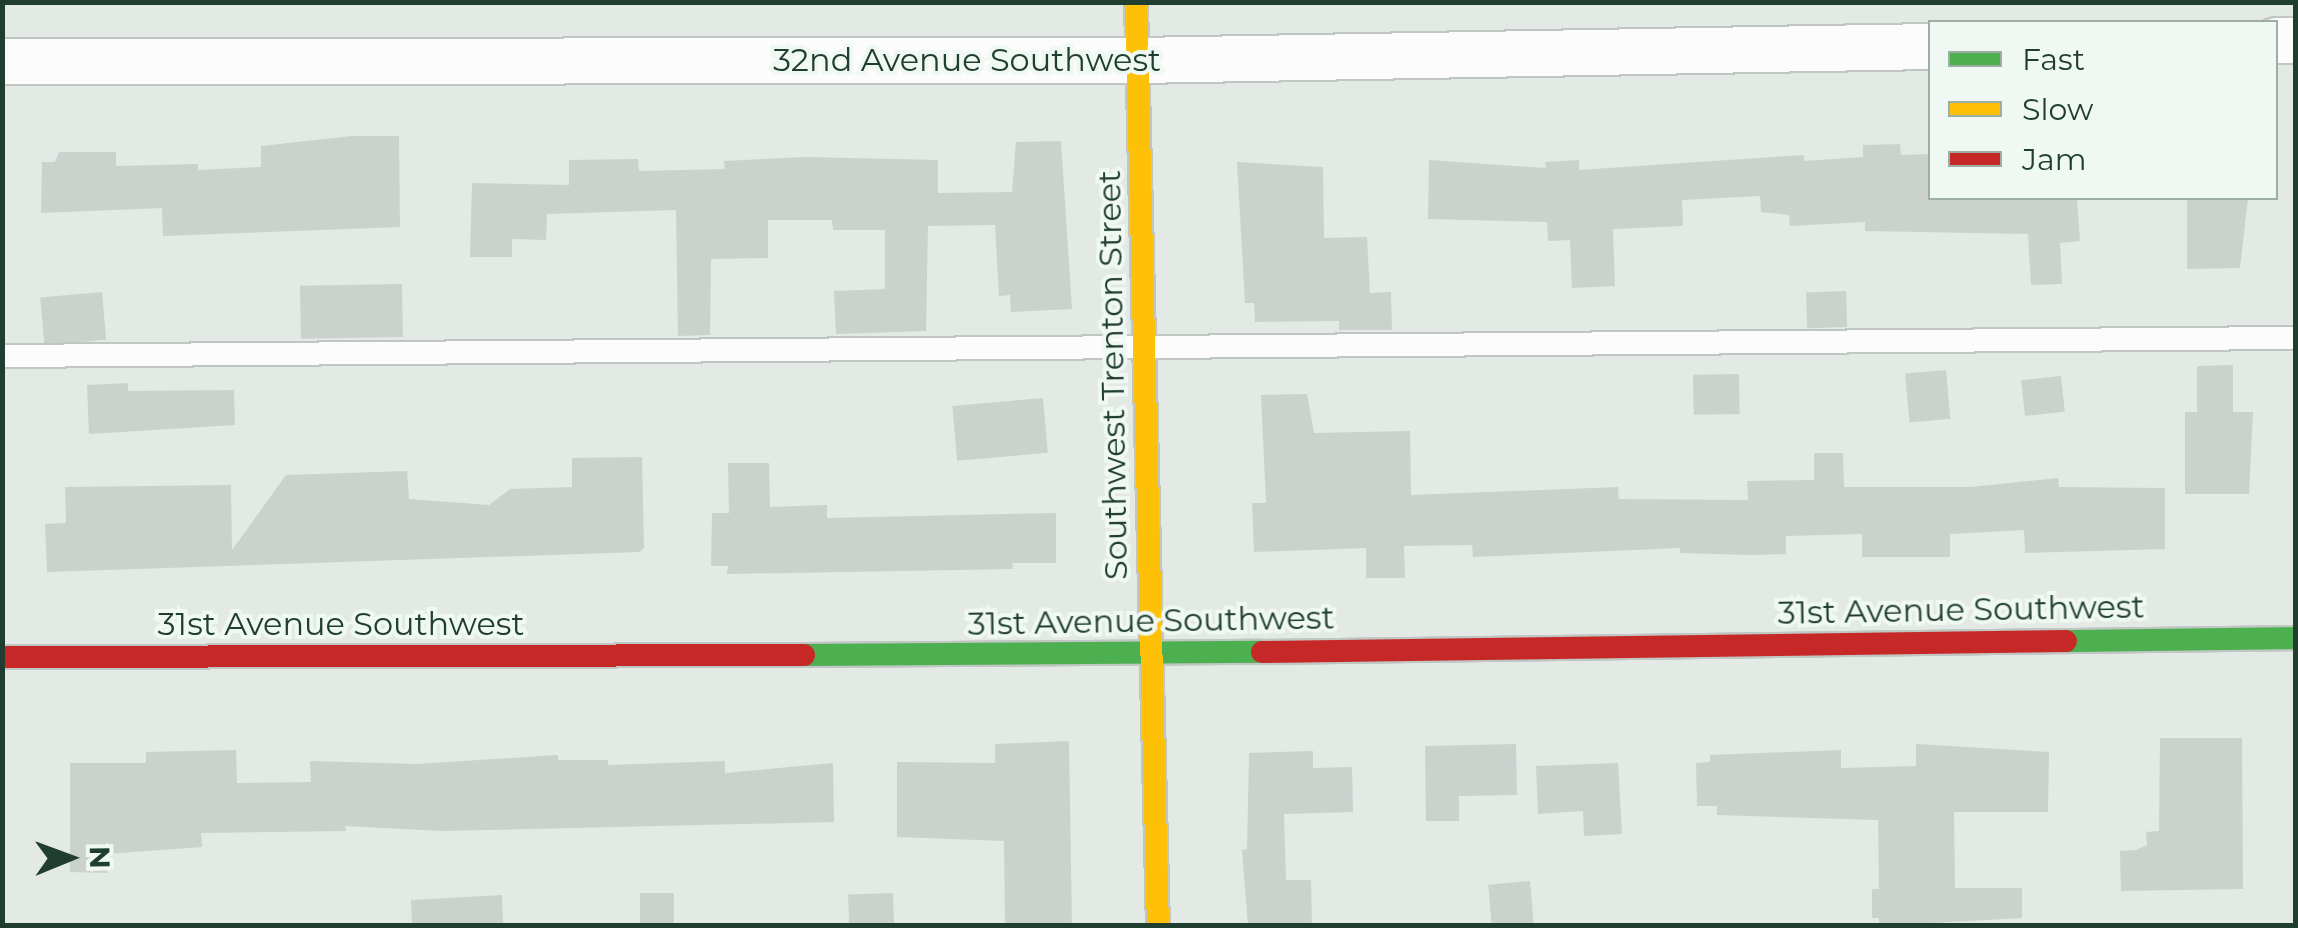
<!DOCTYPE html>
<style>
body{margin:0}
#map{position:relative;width:2298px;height:928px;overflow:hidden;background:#e3e9e5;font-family:Montserrat,sans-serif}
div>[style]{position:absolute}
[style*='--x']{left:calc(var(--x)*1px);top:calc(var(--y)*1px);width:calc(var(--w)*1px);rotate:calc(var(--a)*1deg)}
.building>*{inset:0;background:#cbd2ce;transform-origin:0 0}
.roads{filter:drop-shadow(2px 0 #c0c6c2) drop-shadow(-2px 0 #c0c6c2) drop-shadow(0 2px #c0c6c2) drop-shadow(0 -2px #c0c6c2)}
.lane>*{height:22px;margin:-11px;padding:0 11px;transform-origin:11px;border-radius:11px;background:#fbfcfb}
.street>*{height:45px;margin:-22.5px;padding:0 22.5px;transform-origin:22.5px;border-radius:22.5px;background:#fbfcfb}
.fast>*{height:22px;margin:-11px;padding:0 11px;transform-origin:11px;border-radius:11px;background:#4caf50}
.slow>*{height:22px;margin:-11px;padding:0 11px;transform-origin:11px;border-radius:11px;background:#ffc107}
.jam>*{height:22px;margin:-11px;padding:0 11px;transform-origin:11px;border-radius:11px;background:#c62828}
span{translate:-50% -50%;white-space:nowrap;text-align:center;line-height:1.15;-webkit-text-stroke:8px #f0f8f3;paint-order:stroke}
.street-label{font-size:32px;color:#1f3e2f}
.frame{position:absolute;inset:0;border:5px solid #1f3e2f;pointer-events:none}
.legend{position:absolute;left:1928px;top:20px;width:350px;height:180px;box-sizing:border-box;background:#f0f8f3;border:2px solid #9caea5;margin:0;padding:12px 18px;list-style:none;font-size:30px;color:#1f3e2f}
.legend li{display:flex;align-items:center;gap:20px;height:50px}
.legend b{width:50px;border:2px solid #9caea5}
.north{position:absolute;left:20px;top:808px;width:100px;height:100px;-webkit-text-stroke:8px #f0f8f3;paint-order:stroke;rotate:89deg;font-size:28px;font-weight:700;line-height:40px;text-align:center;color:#1f3e2f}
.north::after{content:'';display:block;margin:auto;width:35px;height:45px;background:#1f3e2f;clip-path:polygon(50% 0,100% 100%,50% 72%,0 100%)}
</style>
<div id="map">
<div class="building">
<i style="clip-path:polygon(351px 136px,399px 136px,400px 227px,163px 236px,162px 208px,41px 213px,42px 162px,55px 162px,59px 152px,116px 152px,116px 166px,198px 164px,198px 170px,261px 167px,261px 146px)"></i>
<i style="clip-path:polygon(1061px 141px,1072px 309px,1011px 312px,1010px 295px,999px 296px,995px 225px,928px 226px,926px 331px,836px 334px,834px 291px,885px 289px,885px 230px,833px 230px,832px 220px,768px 220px,768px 258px,711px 259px,710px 335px,678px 336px,676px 210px,547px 214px,546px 240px,512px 239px,512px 257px,470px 257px,472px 183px,569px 185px,569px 160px,638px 159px,639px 171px,725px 169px,724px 161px,805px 157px,938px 160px,938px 193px,1012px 192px,1016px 142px)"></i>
<i style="clip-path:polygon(1900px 144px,1901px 155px,1930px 154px,1930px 198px,2077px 198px,2080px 241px,2060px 243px,2062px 284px,2031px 285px,2028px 234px,1865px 231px,1865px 222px,1790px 226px,1789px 215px,1761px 212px,1760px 196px,1682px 200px,1683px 226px,1613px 229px,1615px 286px,1572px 288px,1570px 240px,1548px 241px,1547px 222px,1428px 219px,1429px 160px,1546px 168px,1545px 162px,1579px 160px,1579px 170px,1804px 155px,1804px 161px,1863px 157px,1863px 145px)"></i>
<i style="clip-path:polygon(1237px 162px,1323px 167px,1324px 238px,1367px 237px,1370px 293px,1391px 292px,1392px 330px,1339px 330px,1339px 321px,1255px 322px,1254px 303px,1245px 303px)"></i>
<i style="clip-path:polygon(2187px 198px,2248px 198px,2240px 268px,2187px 269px)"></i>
<i style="left:402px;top:284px;width:53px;height:102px;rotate:89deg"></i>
<i style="left:1846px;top:291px;width:36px;height:40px;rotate:88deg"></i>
<i style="left:102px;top:292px;width:48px;height:62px;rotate:85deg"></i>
<i style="clip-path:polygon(2233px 365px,2233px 412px,2253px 412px,2249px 494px,2185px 494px,2185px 412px,2197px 412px,2197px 366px)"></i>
<i style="left:1946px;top:370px;width:49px;height:41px;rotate:85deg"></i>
<i style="left:1739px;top:374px;width:40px;height:46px;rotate:89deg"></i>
<i style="left:2061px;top:376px;width:36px;height:40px;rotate:84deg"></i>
<i style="clip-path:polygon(128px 383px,128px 391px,234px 390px,235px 425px,89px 434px,87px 385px)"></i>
<i style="clip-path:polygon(1307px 394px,1314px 433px,1410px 431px,1411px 495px,1618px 487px,1619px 499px,1748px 500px,1747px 481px,1814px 480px,1814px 453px,1843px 453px,1844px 487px,1970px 487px,2058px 478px,2059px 487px,2165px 488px,2165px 549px,2025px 553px,2024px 530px,1950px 534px,1950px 557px,1862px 557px,1862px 534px,1786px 536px,1786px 554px,1750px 555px,1680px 553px,1680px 548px,1473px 557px,1472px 545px,1404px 546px,1405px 578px,1366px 578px,1366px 548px,1254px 552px,1252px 503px,1266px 503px,1261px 395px)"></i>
<i style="left:1043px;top:398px;width:55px;height:91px;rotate:85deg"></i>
<i style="clip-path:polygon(642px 457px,644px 548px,639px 552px,47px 572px,45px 524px,66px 523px,65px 487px,231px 485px,232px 550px,286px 475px,407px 471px,409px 499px,489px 505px,510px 489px,572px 487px,572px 458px)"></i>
<i style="clip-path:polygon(728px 463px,769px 463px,770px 507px,827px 505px,827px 518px,1056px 513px,1056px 563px,1012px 563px,1013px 569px,727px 574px,728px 566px,711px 566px,712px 513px,729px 513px)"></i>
<i style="clip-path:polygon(2160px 738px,2242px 738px,2243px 889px,2121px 891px,2120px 851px,2136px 850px,2147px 845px,2146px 832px,2159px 831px)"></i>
<i style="clip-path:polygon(1069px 741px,1072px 926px,1005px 926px,1004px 841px,897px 837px,897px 762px,995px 763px,995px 744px)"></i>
<i style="clip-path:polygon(1516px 744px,1517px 795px,1459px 796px,1459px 821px,1426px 821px,1425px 746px)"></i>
<i style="clip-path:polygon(1916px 744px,2049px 752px,2048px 812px,1954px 812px,1955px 888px,2022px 888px,2022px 918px,1879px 926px,1879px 918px,1872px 918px,1872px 889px,1879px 889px,1878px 820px,1717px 815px,1717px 806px,1697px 806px,1696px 763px,1710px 762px,1710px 755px,1841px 750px,1841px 768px,1916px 766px)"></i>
<i style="clip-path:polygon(236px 750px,237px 783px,311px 782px,310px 761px,416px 764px,558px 755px,558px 760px,608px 760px,608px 765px,725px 761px,725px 773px,833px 763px,834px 822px,441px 831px,345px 826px,346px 831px,201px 833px,202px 847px,107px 854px,107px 873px,70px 872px,70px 763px,146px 763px,146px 752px)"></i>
<i style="clip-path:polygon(1313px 751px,1313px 768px,1352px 767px,1353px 812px,1284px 814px,1286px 880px,1311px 880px,1312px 926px,1248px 926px,1242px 850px,1247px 849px,1249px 753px)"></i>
<i style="clip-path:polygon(1618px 763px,1622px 834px,1584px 836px,1583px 811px,1538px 814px,1536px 766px)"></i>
<i style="left:1530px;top:881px;width:45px;height:42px;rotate:85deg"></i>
<i style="left:640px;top:893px;width:34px;height:33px"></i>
<i style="left:893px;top:893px;width:33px;height:45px;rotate:88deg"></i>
<i style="clip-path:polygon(502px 895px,503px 926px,412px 926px,411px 900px)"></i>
</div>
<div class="roads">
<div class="lane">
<i style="--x:2;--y:356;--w:2294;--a:-0.45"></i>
</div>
<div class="street">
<i style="--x:2276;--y:40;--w:20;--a:0"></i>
<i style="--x:2;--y:61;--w:1135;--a:-0.05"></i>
<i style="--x:1137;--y:60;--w:793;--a:-1.01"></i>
</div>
<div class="fast">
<i style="--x:2066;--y:641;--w:230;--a:-0.7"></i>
<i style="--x:804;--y:655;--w:458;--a:-0.4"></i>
</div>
<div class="slow">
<i style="--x:1136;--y:2;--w:924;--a:88.64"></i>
</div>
<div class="jam">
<i style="--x:1262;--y:652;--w:804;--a:-0.78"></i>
<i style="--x:7;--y:657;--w:797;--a:-0.14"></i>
</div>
</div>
<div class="street-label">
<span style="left:967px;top:60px">32nd Avenue Southwest</span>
<span style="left:1113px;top:375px;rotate:-91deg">Southwest Trenton Street</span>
<span style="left:1961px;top:610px;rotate:-1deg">31st Avenue Southwest</span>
<span style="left:1151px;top:621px;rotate:-1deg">31st Avenue Southwest</span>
<span style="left:341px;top:624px">31st Avenue Southwest</span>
</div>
<div class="frame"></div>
<ul class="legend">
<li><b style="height:12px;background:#4caf50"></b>Fast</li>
<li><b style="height:12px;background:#ffc107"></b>Slow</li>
<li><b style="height:12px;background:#c62828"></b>Jam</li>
</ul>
<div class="north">N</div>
</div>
